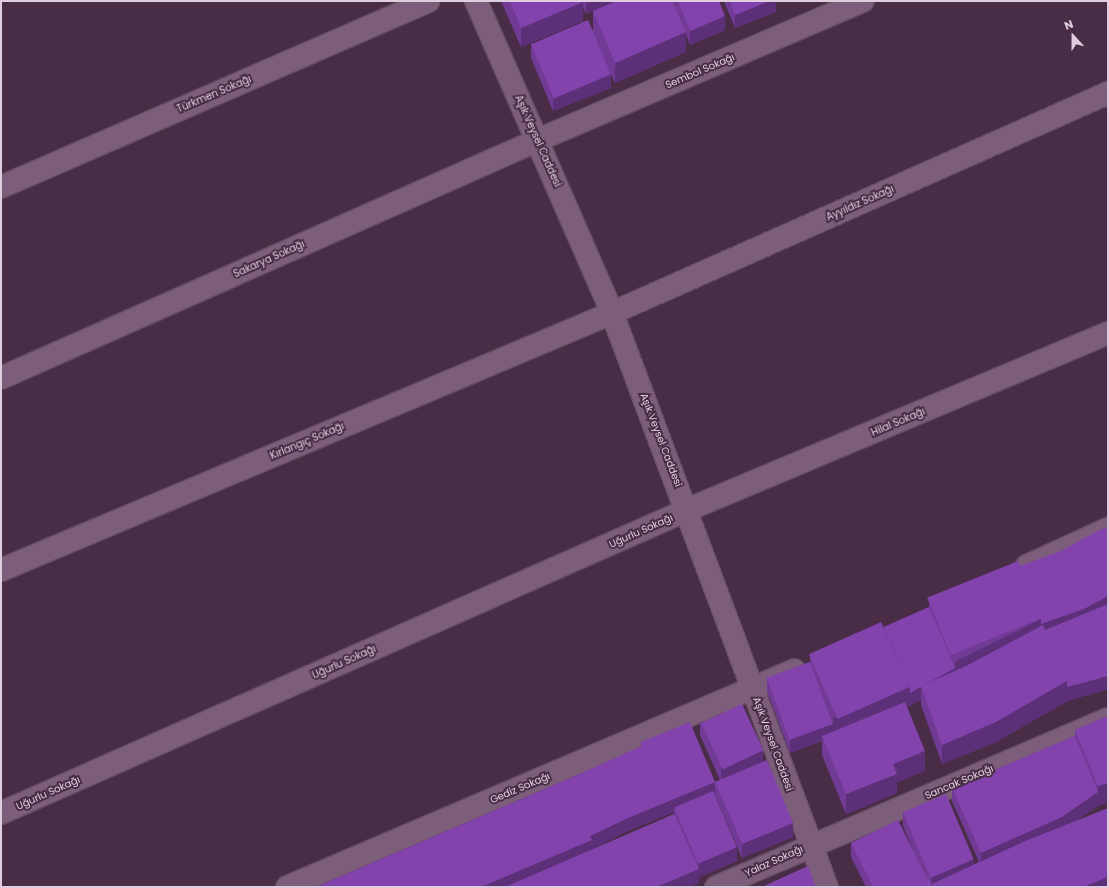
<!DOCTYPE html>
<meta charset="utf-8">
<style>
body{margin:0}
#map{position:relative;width:1109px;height:888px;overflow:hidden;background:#492d47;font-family:Poppins,sans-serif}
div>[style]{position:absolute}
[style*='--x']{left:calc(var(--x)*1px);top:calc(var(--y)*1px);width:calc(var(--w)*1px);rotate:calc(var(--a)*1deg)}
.roads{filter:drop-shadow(1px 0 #634c61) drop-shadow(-1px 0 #634c61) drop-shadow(0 1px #634c61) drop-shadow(0 -1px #634c61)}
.minor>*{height:22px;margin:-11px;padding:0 11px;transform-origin:11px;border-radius:11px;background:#7d5e7a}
.secondary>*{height:22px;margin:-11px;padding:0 11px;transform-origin:11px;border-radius:11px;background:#7d5e7a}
.wall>*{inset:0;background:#713a95}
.shaded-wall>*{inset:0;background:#5c2f79}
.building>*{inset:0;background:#8343ad;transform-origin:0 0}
span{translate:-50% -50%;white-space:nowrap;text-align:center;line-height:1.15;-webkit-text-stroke:4px #492d47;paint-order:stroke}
.street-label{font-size:10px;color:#e0cede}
.frame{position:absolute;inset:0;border:2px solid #e0cede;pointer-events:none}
.north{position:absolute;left:1053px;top:16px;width:40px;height:40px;-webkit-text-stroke:3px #492d47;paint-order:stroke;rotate:339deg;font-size:11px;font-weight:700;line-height:16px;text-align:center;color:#e0cede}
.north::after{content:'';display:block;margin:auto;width:14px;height:18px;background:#e0cede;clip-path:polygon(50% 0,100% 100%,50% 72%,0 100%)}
</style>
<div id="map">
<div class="roads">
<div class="minor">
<i style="--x:1;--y:187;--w:466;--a:-23.5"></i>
<i style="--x:1;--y:378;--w:587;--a:-23.9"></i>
<i style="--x:538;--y:140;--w:353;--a:-23.2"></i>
<i style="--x:1027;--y:566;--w:89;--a:-24.6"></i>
<i style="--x:1;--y:570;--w:663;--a:-22.81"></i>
<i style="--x:612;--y:313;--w:543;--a:-23.92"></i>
<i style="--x:1;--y:813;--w:750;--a:-23.83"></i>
<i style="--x:687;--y:510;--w:457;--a:-22.8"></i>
<i style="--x:287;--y:887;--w:552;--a:-23.13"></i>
<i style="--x:716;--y:887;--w:426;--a:-23.2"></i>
</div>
<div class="secondary">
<i style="--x:476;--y:1;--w:340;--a:66.4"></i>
<i style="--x:612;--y:313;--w:613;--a:69.47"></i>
</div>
</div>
<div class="wall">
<i style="clip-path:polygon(501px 1px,614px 1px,586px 14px,583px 7px,583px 21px,521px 47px)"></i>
<i style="clip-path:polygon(616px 1px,719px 1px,725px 30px,690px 45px,686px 34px,686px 52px,615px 83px,596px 40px,611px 88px,553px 111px,531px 58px,531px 44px,593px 30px,593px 11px)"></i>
<i style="clip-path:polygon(724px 1px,776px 1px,776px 12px,735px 28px)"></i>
<i style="clip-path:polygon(1020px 566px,1108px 689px,1067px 701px,996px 742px,942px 764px,921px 705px,921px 700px,907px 707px,925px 771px,897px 782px,897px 793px,846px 814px,822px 755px,822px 741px,790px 753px,767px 691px,767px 678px,810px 662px,810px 656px,884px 627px,929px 607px,929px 601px)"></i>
<i style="clip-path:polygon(1108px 716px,1108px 802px,1098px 806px,1077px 820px,1108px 887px,866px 887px,851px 857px,851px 843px,915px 855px,903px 826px,903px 812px,974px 864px,979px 862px,952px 801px,952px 788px,1075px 736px,1075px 730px)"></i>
<i style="clip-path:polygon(evenodd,700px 721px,763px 762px,793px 837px,742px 858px,715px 795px,737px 861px,699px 877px,699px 883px,316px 887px,566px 780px,641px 747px,641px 742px,715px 782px,720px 780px,700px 735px,700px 721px,674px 812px,674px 815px,592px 850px,592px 849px,628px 831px,674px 812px)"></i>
</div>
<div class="shaded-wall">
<i style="clip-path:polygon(586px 1px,614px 1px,586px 14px)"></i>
<i style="clip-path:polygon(769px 1px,776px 1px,776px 12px,735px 28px,735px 15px)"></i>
<i style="clip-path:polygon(583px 2px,583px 21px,521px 47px,521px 28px)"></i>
<i style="clip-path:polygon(725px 16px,725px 30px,690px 45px,690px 31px)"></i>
<i style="clip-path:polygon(686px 32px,686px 52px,615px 83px,615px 63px)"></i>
<i style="clip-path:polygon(611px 74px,611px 88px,553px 111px,553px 98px)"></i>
<i style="clip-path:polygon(1108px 596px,1108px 609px,1041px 638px,1041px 624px)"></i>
<i style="clip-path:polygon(1041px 619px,1041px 638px,921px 686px,955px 668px,955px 662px)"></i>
<i style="clip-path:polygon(1108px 676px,1108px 689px,1067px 701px,1067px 687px)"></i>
<i style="clip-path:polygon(1067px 681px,1067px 701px,996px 742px,942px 764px,942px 745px)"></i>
<i style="clip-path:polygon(921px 686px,921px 700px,910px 706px,833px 737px,822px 736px,822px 741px,790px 753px,790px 740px,833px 724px,833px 718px,910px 687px)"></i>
<i style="clip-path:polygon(763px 750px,763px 764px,721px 782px,721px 768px)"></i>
<i style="clip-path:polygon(925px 751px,925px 771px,897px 782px,897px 793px,846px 814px,846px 794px,893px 764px)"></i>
<i style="clip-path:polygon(715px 782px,715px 795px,676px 811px,674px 807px,674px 812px,628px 831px,592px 849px,592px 853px,513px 887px,482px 887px,628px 818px)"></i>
<i style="clip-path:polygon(1108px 783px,1108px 802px,1098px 806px,1098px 786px)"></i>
<i style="clip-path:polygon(1098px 792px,1098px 806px,1062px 831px,981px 866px,981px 853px)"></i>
<i style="clip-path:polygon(793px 823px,793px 837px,742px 858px,742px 844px)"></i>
<i style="clip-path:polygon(737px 847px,737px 861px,699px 877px,699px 883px,689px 887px,659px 887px,659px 886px,698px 869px,698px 864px)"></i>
<i style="clip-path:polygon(974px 859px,974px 873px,931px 887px,931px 878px)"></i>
<i style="clip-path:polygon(1108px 877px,1108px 887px,1083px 887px)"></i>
</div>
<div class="building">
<i style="clip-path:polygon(510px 1px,583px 1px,583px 2px,521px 28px)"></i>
<i style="clip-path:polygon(616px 1px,672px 1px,686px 32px,615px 63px,593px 11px)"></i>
<i style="clip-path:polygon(678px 1px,719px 1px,725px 16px,690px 31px)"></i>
<i style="clip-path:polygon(730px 1px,769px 1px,735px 15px)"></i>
<i style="left:588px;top:20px;width:59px;height:62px;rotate:67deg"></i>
<i style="clip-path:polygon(1108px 527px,1108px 596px,1084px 609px,1041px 624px,1041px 619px,1020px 566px,1061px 551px,1099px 530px)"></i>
<i style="left:1018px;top:561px;width:62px;height:98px;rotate:68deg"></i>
<i style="clip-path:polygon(1108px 604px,1108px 676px,1067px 687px,1067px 681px,1045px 630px)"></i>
<i style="clip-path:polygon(929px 607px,955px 668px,910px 693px,910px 687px,884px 627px)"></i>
<i style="left:881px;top:622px;width:71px;height:79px;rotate:66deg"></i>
<i style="clip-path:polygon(1043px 625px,1067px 681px,996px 722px,942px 745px,921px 686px,966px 666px)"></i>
<i style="left:810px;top:662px;width:66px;height:46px;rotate:70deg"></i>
<i style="clip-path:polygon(905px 702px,925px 751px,893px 764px,897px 774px,846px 794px,822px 736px)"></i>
<i style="left:742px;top:704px;width:51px;height:45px;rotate:65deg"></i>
<i style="clip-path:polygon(1108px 716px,1108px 783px,1098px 786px,1075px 730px)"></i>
<i style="clip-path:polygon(690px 722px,715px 782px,767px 760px,793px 823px,742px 844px,715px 782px,628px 818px,590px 836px,592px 840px,481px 887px,316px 887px,566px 780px,642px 746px,641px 742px)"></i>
<i style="clip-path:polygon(1075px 736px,1098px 792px,1062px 817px,981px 853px,952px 788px)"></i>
<i style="left:713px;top:791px;width:61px;height:42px;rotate:67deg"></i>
<i style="left:946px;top:794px;width:71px;height:47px;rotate:67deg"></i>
<i style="clip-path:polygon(1108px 808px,1108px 877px,1083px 887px,933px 887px,932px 884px,1023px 842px)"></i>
<i style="clip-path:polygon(674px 814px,699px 869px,659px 886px,659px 887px,505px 887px)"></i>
<i style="clip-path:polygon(898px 820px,928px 880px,912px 887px,873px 887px,851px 843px)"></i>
<i style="clip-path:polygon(808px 866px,816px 887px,764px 887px,764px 886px)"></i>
<i style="clip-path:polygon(929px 879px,933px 887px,912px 887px)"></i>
</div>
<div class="street-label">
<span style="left:700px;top:71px;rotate:-23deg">Sembol Sokağı</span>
<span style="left:214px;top:94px;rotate:-23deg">Türkmen Sokağı</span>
<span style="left:538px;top:141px;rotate:66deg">Aşık Veysel Caddesi</span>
<span style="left:860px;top:203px;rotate:-24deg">Ayyıldız Sokağı</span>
<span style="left:269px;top:259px;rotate:-24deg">Sakarya Sokağı</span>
<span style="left:898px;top:422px;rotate:-23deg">Hilal Sokağı</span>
<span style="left:661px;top:440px;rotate:69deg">Aşık Veysel Caddesi</span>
<span style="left:307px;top:441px;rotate:-23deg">Kırlangıç Sokağı</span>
<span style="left:641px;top:531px;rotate:-24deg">Uğurlu Sokağı</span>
<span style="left:344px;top:662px;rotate:-24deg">Uğurlu Sokağı</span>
<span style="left:773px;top:744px;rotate:70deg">Aşık Veysel Caddesi</span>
<span style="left:959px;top:782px;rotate:-23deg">Sancak Sokağı</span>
<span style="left:520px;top:788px;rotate:-23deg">Gediz Sokağı</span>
<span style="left:48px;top:793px;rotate:-24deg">Uğurlu Sokağı</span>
<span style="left:774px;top:861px;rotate:-24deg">Yalaz Sokağı</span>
</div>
<div class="frame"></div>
<div class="north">N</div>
</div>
